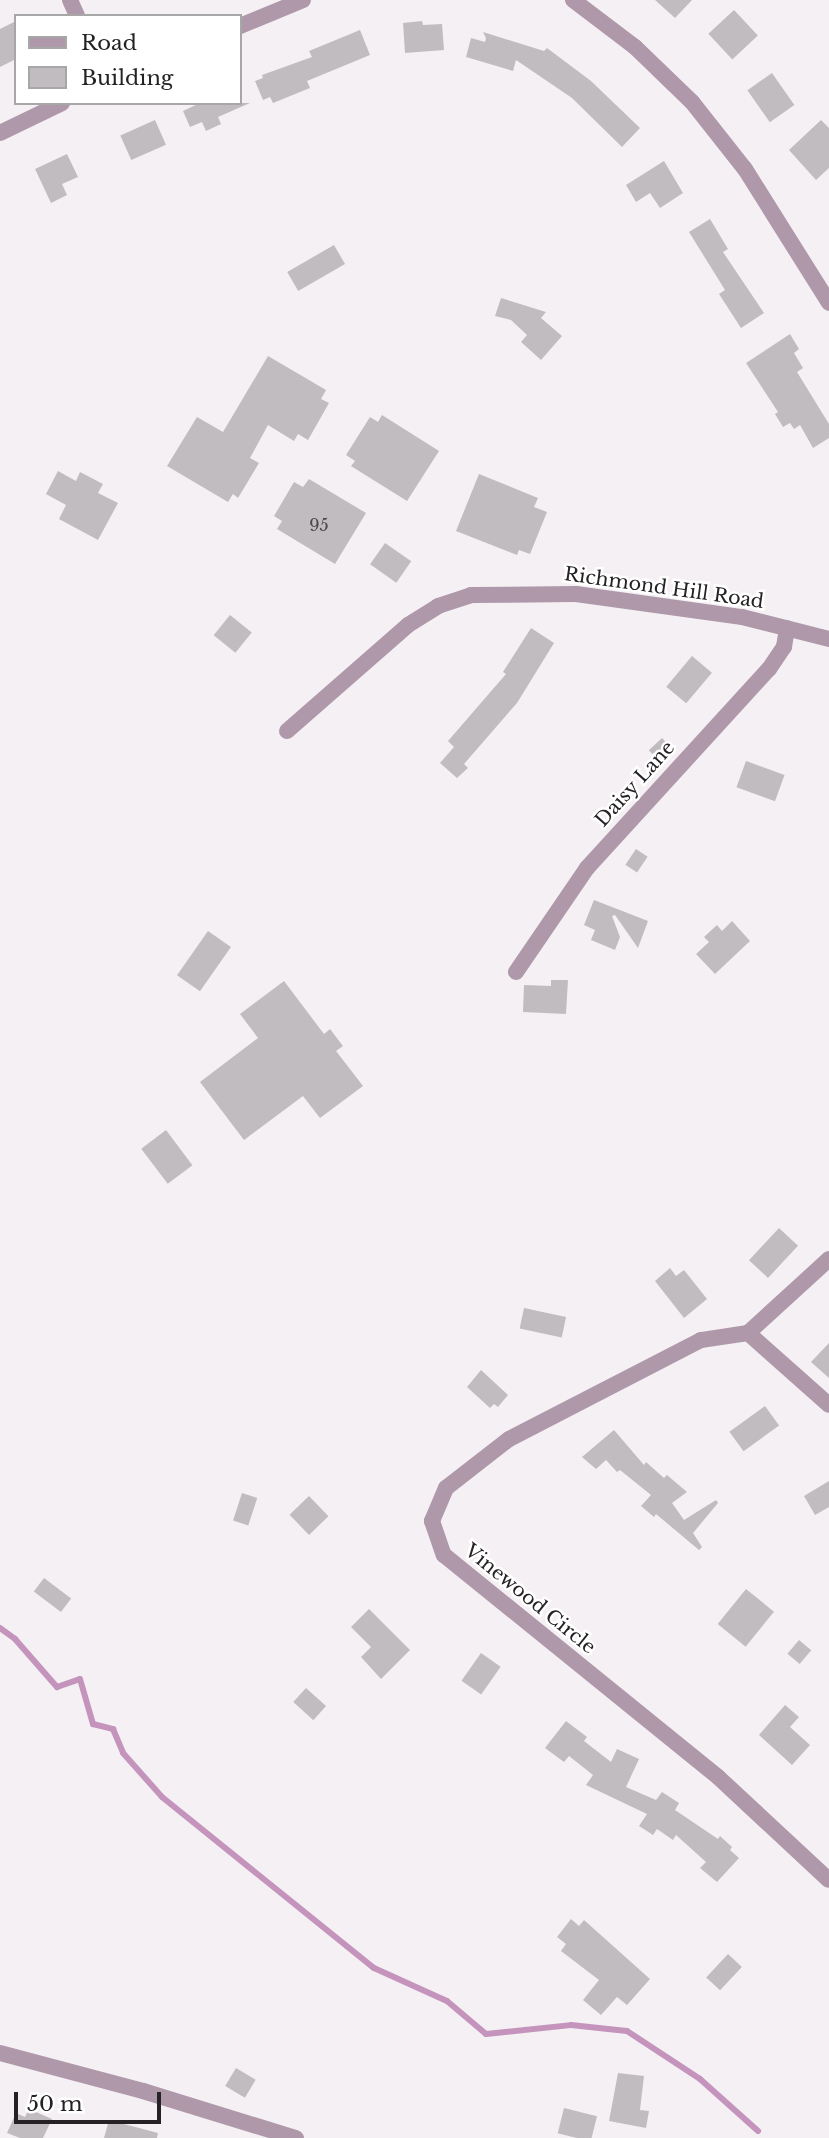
<!DOCTYPE html>
<style>
body{margin:0}
#map{position:relative;width:829px;height:2138px;overflow:hidden;background:#f5f0f4;font-family:"Libre Baskerville",serif}
div>[style]{position:absolute}
[style*='--x']{left:calc(var(--x)*1px);top:calc(var(--y)*1px);width:calc(var(--w)*1px);rotate:calc(var(--a)*1deg)}
.stream>*{height:6px;margin:-3px;padding:0 3px;transform-origin:3px;border-radius:3px;background:#c494bd}
.building>*{inset:0;background:#c1bcc0;transform-origin:0 0}
.street>*{height:16px;margin:-8px;padding:0 8px;transform-origin:8px;border-radius:8px;background:#ae98aa}
span{translate:-50% -50%;white-space:nowrap;text-align:center;line-height:1.15;-webkit-text-stroke:5px #fff;paint-order:stroke}
.number-label{font-size:16px;color:#4b484b}
.number-label span{-webkit-text-stroke-width:0}
.street-label{font-size:19px;color:#242224}
.legend{position:absolute;left:14px;top:14px;width:228px;height:91px;box-sizing:border-box;background:#fff;border:2px solid #a7a7a7;margin:0;padding:9px 12px;list-style:none;font-size:21px;color:#242224}
.legend li{display:flex;align-items:center;gap:14px;height:35px}
.legend b{width:35px;border:2px solid #a7a7a7}
.scale{position:absolute;left:14px;top:2092px;width:147px;height:32px;box-sizing:border-box;border:4px solid #242224;border-top:0;padding-left:9px;font-size:21px;line-height:24px;white-space:nowrap;color:#242224;-webkit-text-stroke:5px #fff;paint-order:stroke}
</style>
<div id="map">
<div class="stream">
<i style="--x:0;--y:1628;--w:19;--a:36"></i>
<i style="--x:15;--y:1639;--w:64;--a:48.8"></i>
<i style="--x:57;--y:1687;--w:24;--a:-19"></i>
<i style="--x:80;--y:1679;--w:47;--a:73.9"></i>
<i style="--x:93;--y:1724;--w:21;--a:14"></i>
<i style="--x:113;--y:1729;--w:26;--a:67"></i>
<i style="--x:123;--y:1753;--w:59;--a:48.4"></i>
<i style="--x:162;--y:1797;--w:272;--a:38.9"></i>
<i style="--x:374;--y:1968;--w:80;--a:24.3"></i>
<i style="--x:447;--y:2001;--w:51;--a:40.2"></i>
<i style="--x:486;--y:2034;--w:85;--a:-6"></i>
<i style="--x:571;--y:2025;--w:56;--a:6.1"></i>
<i style="--x:627;--y:2031;--w:87;--a:33.3"></i>
<i style="--x:700;--y:2079;--w:78;--a:41.9"></i>
</div>
<div class="building">
<i style="clip-path:polygon(655px 0,692px 0,675px 18px)"></i>
<i style="left:734px;top:10px;width:35px;height:35px;rotate:47deg"></i>
<i style="clip-path:polygon(16px 21px,16px 59px,0 67px,0 29px)"></i>
<i style="clip-path:polygon(422px 21px,423px 25px,442px 24px,444px 50px,405px 53px,403px 23px)"></i>
<i style="clip-path:polygon(360px 30px,370px 55px,307px 81px,310px 88px,273px 103px,270px 97px,263px 100px,255px 81px,263px 78px,262px 75px,312px 57px,309px 51px)"></i>
<i style="clip-path:polygon(483px 32px,544px 51px,547px 48px,591px 81px,640px 128px,622px 147px,572px 98px,516px 60px,513px 71px,466px 57px,471px 38px,485px 42px,486px 38px)"></i>
<i style="left:772px;top:73px;width:39px;height:30px;rotate:55deg"></i>
<i style="clip-path:polygon(200px 103px,250px 103px,218px 117px,221px 124px,206px 131px,202px 122px,190px 127px,183px 111px)"></i>
<i style="left:155px;top:120px;width:27px;height:38px;rotate:66deg"></i>
<i style="clip-path:polygon(821px 120px,829px 128px,829px 168px,816px 180px,789px 150px)"></i>
<i style="clip-path:polygon(67px 154px,78px 177px,62px 184px,67px 195px,51px 203px,35px 169px)"></i>
<i style="clip-path:polygon(664px 161px,683px 193px,660px 208px,650px 193px,636px 202px,626px 185px)"></i>
<i style="clip-path:polygon(710px 219px,728px 249px,723px 252px,764px 313px,741px 328px,719px 294px,725px 290px,689px 232px)"></i>
<i style="left:334px;top:245px;width:22px;height:54px;rotate:60deg"></i>
<i style="clip-path:polygon(501px 298px,546px 312px,541px 318px,562px 336px,541px 360px,521px 342px,527px 335px,511px 320px,495px 316px)"></i>
<i style="clip-path:polygon(790px 334px,799px 349px,794px 353px,803px 368px,797px 372px,829px 424px,829px 438px,813px 448px,800px 425px,794px 429px,790px 423px,783px 427px,775px 414px,778px 412px,746px 363px)"></i>
<i style="clip-path:polygon(268px 356px,326px 390px,321px 399px,329px 403px,308px 440px,298px 434px,294px 441px,268px 425px,250px 458px,259px 463px,238px 498px,233px 494px,228px 502px,167px 466px,197px 417px,223px 432px)"></i>
<i style="clip-path:polygon(382px 415px,439px 451px,407px 501px,351px 466px,355px 461px,346px 455px,370px 417px,378px 422px)"></i>
<i style="clip-path:polygon(58px 471px,76px 481px,80px 472px,103px 484px,98px 493px,118px 503px,98px 540px,59px 519px,66px 505px,46px 494px)"></i>
<i style="clip-path:polygon(479px 474px,538px 498px,534px 507px,547px 512px,530px 554px,519px 550px,517px 555px,456px 531px)"></i>
<i style="clip-path:polygon(309px 479px,366px 513px,335px 564px,277px 529px,282px 521px,274px 516px,294px 482px,303px 487px)"></i>
<i style="left:385px;top:543px;width:32px;height:26px;rotate:35deg"></i>
<i style="left:230px;top:615px;width:28px;height:26px;rotate:39deg"></i>
<i style="clip-path:polygon(531px 628px,554px 643px,517px 703px,464px 764px,468px 768px,457px 778px,440px 763px,454px 747px,448px 741px,506px 674px,503px 672px)"></i>
<i style="left:692px;top:656px;width:26px;height:40px;rotate:40deg"></i>
<i style="left:662px;top:738px;width:19px;height:18px;rotate:47deg"></i>
<i style="left:746px;top:761px;width:41px;height:28px;rotate:20deg"></i>
<i style="left:636px;top:849px;width:14px;height:19px;rotate:34deg"></i>
<i style="clip-path:polygon(594px 900px,648px 921px,638px 948px,615px 915px,612px 916px,620px 937px,615px 950px,591px 940px,595px 930px,584px 925px)"></i>
<i style="clip-path:polygon(732px 921px,750px 941px,715px 974px,696px 954px,709px 942px,704px 937px,717px 925px,722px 931px)"></i>
<i style="left:208px;top:931px;width:28px;height:54px;rotate:35deg"></i>
<i style="clip-path:polygon(551px 980px,568px 980px,566px 1014px,523px 1012px,524px 985px,551px 986px)"></i>
<i style="clip-path:polygon(284px 981px,324px 1034px,330px 1029px,343px 1046px,336px 1051px,363px 1086px,320px 1118px,303px 1096px,244px 1140px,200px 1082px,258px 1038px,240px 1014px)"></i>
<i style="left:166px;top:1130px;width:44px;height:31px;rotate:53deg"></i>
<i style="left:779px;top:1228px;width:26px;height:44px;rotate:43deg"></i>
<i style="clip-path:polygon(670px 1268px,676px 1276px,684px 1270px,707px 1299px,684px 1318px,655px 1281px)"></i>
<i style="left:524px;top:1308px;width:43px;height:21px;rotate:12deg"></i>
<i style="clip-path:polygon(829px 1343px,829px 1378px,811px 1362px)"></i>
<i style="clip-path:polygon(481px 1370px,508px 1395px,498px 1407px,494px 1404px,490px 1408px,467px 1387px)"></i>
<i style="left:765px;top:1406px;width:24px;height:44px;rotate:54deg"></i>
<i style="clip-path:polygon(614px 1430px,644px 1465px,646px 1462px,664px 1478px,667px 1475px,687px 1492px,672px 1503px,684px 1520px,716px 1500px,718px 1503px,693px 1533px,702px 1547px,699px 1550px,656px 1514px,654px 1517px,641px 1506px,651px 1495px,620px 1470px,617px 1472px,606px 1460px,596px 1469px,582px 1457px)"></i>
<i style="clip-path:polygon(829px 1481px,829px 1507px,815px 1515px,804px 1496px)"></i>
<i style="left:242px;top:1493px;width:16px;height:29px;rotate:18deg"></i>
<i style="left:309px;top:1496px;width:28px;height:27px;rotate:46deg"></i>
<i style="left:44px;top:1578px;width:34px;height:17px;rotate:37deg"></i>
<i style="left:746px;top:1589px;width:36px;height:45px;rotate:39deg"></i>
<i style="clip-path:polygon(369px 1609px,410px 1650px,381px 1679px,361px 1657px,371px 1647px,351px 1627px)"></i>
<i style="left:799px;top:1640px;width:16px;height:18px;rotate:40deg"></i>
<i style="left:481px;top:1653px;width:24px;height:34px;rotate:35deg"></i>
<i style="left:306px;top:1688px;width:27px;height:19px;rotate:42deg"></i>
<i style="clip-path:polygon(785px 1705px,799px 1717px,790px 1727px,810px 1745px,792px 1765px,759px 1735px)"></i>
<i style="clip-path:polygon(566px 1721px,587px 1737px,584px 1741px,611px 1762px,617px 1749px,639px 1759px,626px 1787px,656px 1800px,662px 1792px,679px 1803px,675px 1810px,718px 1839px,720px 1836px,732px 1847px,730px 1850px,739px 1858px,717px 1882px,700px 1868px,706px 1862px,676px 1835px,673px 1840px,657px 1829px,653px 1835px,639px 1826px,647px 1814px,586px 1785px,593px 1775px,569px 1756px,564px 1762px,545px 1748px)"></i>
<i style="clip-path:polygon(571px 1919px,579px 1926px,584px 1920px,650px 1979px,627px 2005px,617px 1997px,601px 2015px,583px 2000px,599px 1980px,561px 1951px,566px 1944px,557px 1937px)"></i>
<i style="left:728px;top:1954px;width:19px;height:32px;rotate:43deg"></i>
<i style="left:236px;top:2068px;width:23px;height:21px;rotate:31deg"></i>
<i style="clip-path:polygon(618px 2073px,644px 2076px,640px 2110px,649px 2111px,646px 2128px,609px 2121px)"></i>
<i style="left:564px;top:2108px;width:34px;height:26px;rotate:14deg"></i>
<i style="clip-path:polygon(29px 2109px,52px 2119px,43px 2138px,20px 2138px,7px 2133px,16px 2113px,25px 2117px)"></i>
<i style="clip-path:polygon(109px 2120px,158px 2133px,157px 2138px,104px 2138px)"></i>
</div>
<div class="street">
<i style="--x:70;--y:0;--w:17;--a:66"></i>
<i style="--x:573;--y:0;--w:78;--a:37.2"></i>
<i style="--x:635;--y:47;--w:79;--a:44"></i>
<i style="--x:692;--y:102;--w:85;--a:51.7"></i>
<i style="--x:745;--y:169;--w:158;--a:57.9"></i>
<i style="--x:240;--y:26;--w:68;--a:-22.4"></i>
<i style="--x:0;--y:133;--w:69;--a:-25.8"></i>
<i style="--x:287;--y:731;--w:161;--a:-41.2"></i>
<i style="--x:408;--y:625;--w:36;--a:-32"></i>
<i style="--x:438;--y:606;--w:35;--a:-18"></i>
<i style="--x:471;--y:595;--w:105;--a:-0.5"></i>
<i style="--x:576;--y:594;--w:168;--a:7.9"></i>
<i style="--x:742;--y:617;--w:90;--a:14.2"></i>
<i style="--x:516;--y:972;--w:126;--a:-55.7"></i>
<i style="--x:587;--y:868;--w:270;--a:-47.6"></i>
<i style="--x:769;--y:669;--w:27;--a:-56"></i>
<i style="--x:784;--y:647;--w:19;--a:-81"></i>
<i style="--x:829;--y:1259;--w:110;--a:137.6"></i>
<i style="--x:748;--y:1333;--w:48;--a:171.5"></i>
<i style="--x:701;--y:1340;--w:216;--a:152.7"></i>
<i style="--x:509;--y:1439;--w:80;--a:142.1"></i>
<i style="--x:446;--y:1488;--w:36;--a:113"></i>
<i style="--x:432;--y:1521;--w:36;--a:71"></i>
<i style="--x:444;--y:1555;--w:353;--a:39"></i>
<i style="--x:718;--y:1777;--w:151;--a:42.9"></i>
<i style="--x:748;--y:1333;--w:108;--a:41.6"></i>
<i style="--x:0;--y:2053;--w:148;--a:14.9"></i>
<i style="--x:143;--y:2091;--w:160;--a:17.1"></i>
</div>
<div class="number-label">
<span style="left:319px;top:525px">95</span>
</div>
<div class="street-label">
<span style="left:664px;top:588px;rotate:8deg">Richmond Hill Road</span>
<span style="left:635px;top:784px;rotate:-48deg">Daisy Lane</span>
<span style="left:530px;top:1599px;rotate:39deg">Vinewood Circle</span>
</div>
<ul class="legend">
<li><b style="height:9px;background:#ae98aa"></b>Road</li>
<li><b style="height:19px;background:#c1bcc0"></b>Building</li>
</ul>
<div class="scale">50 m</div>
</div>
